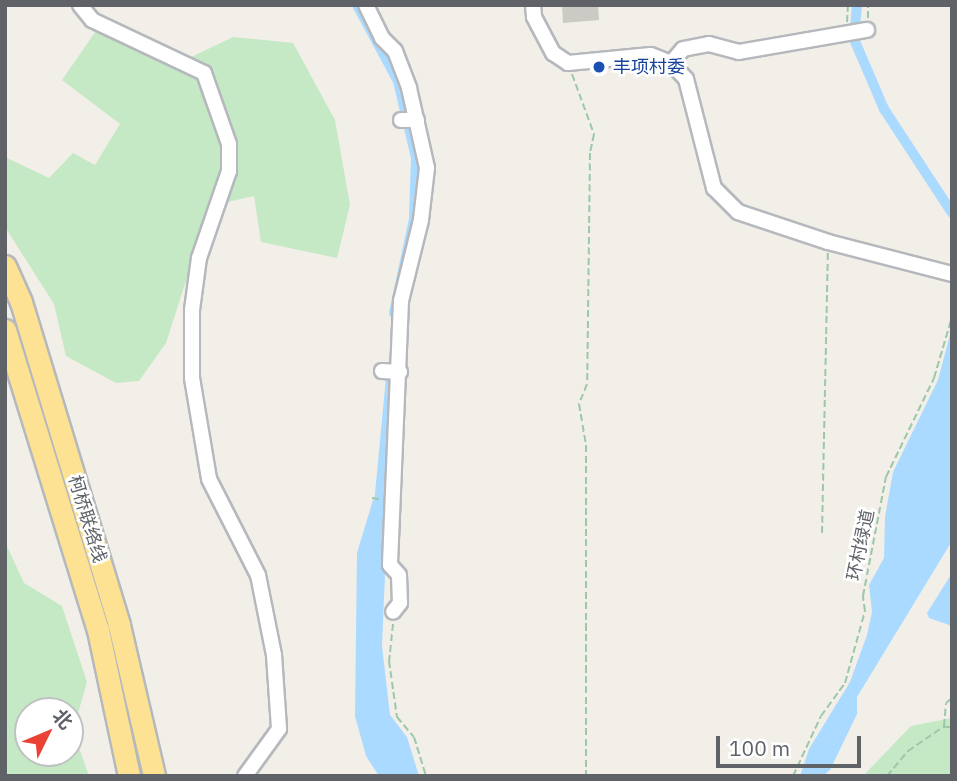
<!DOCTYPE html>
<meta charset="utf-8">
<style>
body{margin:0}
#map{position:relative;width:957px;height:781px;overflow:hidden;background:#f1efe8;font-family:"IBM Plex Sans","Noto Sans SC",sans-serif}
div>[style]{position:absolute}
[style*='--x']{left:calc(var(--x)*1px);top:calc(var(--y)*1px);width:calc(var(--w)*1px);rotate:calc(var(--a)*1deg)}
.green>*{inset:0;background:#c5e8c5}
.water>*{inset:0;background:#aadaff}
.canal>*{height:10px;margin:-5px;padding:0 5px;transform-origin:5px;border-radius:5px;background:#aadaff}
.building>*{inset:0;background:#cccac5}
.path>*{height:2px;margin-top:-1px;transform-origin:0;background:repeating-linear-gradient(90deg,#9cc7a9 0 7px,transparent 0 10.5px)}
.roads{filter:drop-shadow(2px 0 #b5b8bc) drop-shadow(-2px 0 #b5b8bc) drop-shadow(0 2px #b5b8bc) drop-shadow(0 -2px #b5b8bc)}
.minor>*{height:14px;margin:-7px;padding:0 7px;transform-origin:7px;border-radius:7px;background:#fff}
.highway>*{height:21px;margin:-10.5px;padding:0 10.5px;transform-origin:10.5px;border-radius:10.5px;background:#fde293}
.dots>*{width:19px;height:19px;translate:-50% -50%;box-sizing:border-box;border:4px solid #fff;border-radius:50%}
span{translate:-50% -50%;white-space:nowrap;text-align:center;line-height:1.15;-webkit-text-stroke:5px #fff;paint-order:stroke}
.transit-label{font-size:18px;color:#164399}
.left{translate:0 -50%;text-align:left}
.street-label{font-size:18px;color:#5f6368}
.frame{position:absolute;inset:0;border:7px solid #5f6368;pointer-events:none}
.north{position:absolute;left:14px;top:697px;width:70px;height:70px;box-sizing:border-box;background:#fff;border:2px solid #bfc1c3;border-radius:50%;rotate:47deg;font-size:19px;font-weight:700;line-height:28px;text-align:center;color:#5f6368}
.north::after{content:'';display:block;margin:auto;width:24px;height:32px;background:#ea4335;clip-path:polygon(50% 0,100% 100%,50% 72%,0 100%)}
.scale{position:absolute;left:716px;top:736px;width:145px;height:32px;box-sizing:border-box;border:4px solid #5f6368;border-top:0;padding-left:9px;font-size:21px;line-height:24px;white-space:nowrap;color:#5f6368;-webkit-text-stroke:5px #fff;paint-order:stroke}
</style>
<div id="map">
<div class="green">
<i style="clip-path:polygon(98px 28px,183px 61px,233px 37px,293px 43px,335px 120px,350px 205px,337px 258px,261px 242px,254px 196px,210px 206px,166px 343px,139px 381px,116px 383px,66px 356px,54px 304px,5px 227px,5px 157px,49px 178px,73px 153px,95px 165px,120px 124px,62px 80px)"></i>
<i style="clip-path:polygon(evenodd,5px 542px,24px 583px,62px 606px,87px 682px,73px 731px,89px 776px,5px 776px,5px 542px,28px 711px,70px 711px,70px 753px,28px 753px,28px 711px)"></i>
<i style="clip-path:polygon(952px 718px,952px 776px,863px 776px,911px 726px)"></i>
</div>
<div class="water">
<i style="clip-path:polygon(952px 327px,952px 541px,857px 697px,857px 714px,830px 770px,823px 776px,800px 776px,809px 749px,850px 682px,867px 635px,872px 612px,869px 585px,884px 558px,885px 517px,893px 472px,938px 380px)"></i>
<i style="clip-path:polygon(373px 500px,388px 502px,382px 646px,390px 715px,407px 737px,419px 776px,379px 776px,366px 756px,355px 716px,357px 553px)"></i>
<i style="clip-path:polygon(952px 573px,952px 626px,929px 618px,927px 613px)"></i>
</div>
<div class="canal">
<i style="--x:357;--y:5;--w:86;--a:61.7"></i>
<i style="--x:398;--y:81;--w:79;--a:76.8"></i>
<i style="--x:416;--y:158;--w:61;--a:91.9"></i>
<i style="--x:414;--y:219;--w:96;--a:102"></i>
<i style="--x:857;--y:5;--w:34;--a:95"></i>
<i style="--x:854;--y:39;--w:76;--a:66.8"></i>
<i style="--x:884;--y:109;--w:124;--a:56.8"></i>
<i style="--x:378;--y:515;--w:138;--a:-84.6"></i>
</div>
<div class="building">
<i style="clip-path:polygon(562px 5px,598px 5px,599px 20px,563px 23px)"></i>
</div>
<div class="path">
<i style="--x:868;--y:18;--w:13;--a:-90"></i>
<i style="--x:847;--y:22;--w:17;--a:-87"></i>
<i style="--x:572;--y:74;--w:64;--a:69.9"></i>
<i style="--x:594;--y:134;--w:19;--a:102"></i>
<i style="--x:590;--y:153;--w:231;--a:90.7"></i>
<i style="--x:587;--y:384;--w:22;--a:112"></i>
<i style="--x:579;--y:404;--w:42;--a:80.3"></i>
<i style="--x:586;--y:445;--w:331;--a:90"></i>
<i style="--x:372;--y:498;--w:7;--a:8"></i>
<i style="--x:822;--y:533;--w:280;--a:-88.8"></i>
<i style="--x:393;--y:624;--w:37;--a:96"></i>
<i style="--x:389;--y:661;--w:57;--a:81.9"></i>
<i style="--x:397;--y:717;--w:26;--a:50"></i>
<i style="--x:414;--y:737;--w:41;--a:72.9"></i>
<i style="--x:944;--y:726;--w:23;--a:-85"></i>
<i style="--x:946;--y:703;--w:8;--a:-40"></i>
<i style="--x:793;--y:776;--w:66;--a:-65"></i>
<i style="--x:821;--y:716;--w:41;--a:-54"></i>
<i style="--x:845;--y:683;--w:75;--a:-74.5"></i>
<i style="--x:865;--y:611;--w:15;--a:-98"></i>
<i style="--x:863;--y:596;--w:121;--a:-79.1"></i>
<i style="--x:886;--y:477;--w:110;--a:-64.1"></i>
<i style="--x:934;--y:378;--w:64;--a:-73.6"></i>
<i style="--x:887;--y:776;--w:33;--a:-50"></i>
<i style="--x:908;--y:751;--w:42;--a:-34.4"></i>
<i style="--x:943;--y:727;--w:9;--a:0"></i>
</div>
<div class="roads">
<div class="minor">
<i style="--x:80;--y:5;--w:19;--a:51"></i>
<i style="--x:92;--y:20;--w:124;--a:25.3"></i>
<i style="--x:204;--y:73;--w:75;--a:70.6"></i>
<i style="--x:229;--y:144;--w:27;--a:90"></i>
<i style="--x:229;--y:171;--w:92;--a:109"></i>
<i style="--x:199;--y:258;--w:52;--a:97.7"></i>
<i style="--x:192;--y:310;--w:68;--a:90"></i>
<i style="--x:192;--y:378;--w:102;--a:80.4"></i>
<i style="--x:209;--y:479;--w:108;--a:63"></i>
<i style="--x:258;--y:575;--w:82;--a:78.7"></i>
<i style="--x:274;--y:655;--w:74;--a:86.1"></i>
<i style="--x:279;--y:729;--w:58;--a:125.9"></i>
<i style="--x:366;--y:5;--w:37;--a:64"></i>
<i style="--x:382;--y:38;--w:18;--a:45"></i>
<i style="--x:395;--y:51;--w:40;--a:69"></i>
<i style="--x:409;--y:88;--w:82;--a:77.3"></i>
<i style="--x:427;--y:168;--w:52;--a:96.6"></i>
<i style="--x:421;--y:220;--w:83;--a:103.9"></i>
<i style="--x:401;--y:301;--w:264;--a:92.4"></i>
<i style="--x:390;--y:565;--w:13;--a:48"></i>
<i style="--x:399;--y:575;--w:28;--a:88"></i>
<i style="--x:400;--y:603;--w:11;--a:128"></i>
<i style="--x:533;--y:5;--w:12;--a:85"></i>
<i style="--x:534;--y:17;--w:41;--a:62.2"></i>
<i style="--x:553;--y:53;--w:18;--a:34"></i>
<i style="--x:568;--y:63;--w:83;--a:-5.5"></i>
<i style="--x:651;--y:55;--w:22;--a:22"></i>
<i style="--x:671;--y:63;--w:22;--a:47"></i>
<i style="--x:686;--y:79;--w:113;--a:75.6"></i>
<i style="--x:714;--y:188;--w:34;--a:45"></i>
<i style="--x:738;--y:212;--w:95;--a:18.4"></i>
<i style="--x:828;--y:242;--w:128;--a:14.5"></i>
<i style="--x:671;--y:63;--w:18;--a:-49"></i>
<i style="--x:683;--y:49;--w:26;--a:-11"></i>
<i style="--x:709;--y:44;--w:31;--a:15"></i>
<i style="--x:739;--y:52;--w:130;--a:-9.8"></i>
<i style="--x:401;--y:120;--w:16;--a:0"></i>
<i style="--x:382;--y:371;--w:18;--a:3"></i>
</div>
<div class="highway">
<i style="--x:5;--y:266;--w:39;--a:66"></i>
<i style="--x:21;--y:302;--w:338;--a:73.1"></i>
<i style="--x:119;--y:625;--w:155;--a:76.9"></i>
<i style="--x:5;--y:330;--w:314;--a:72.8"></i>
<i style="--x:98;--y:630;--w:149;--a:78"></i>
</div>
</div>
<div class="dots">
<i style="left:599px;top:67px;background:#1a4fb4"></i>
</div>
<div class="transit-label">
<span class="left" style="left:613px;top:67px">丰项村委</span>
</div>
<div class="street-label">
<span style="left:87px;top:519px;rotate:73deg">柯桥联络线</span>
<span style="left:861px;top:545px;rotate:-78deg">环村绿道</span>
</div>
<div class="frame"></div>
<div class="north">北</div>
<div class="scale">100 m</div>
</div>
